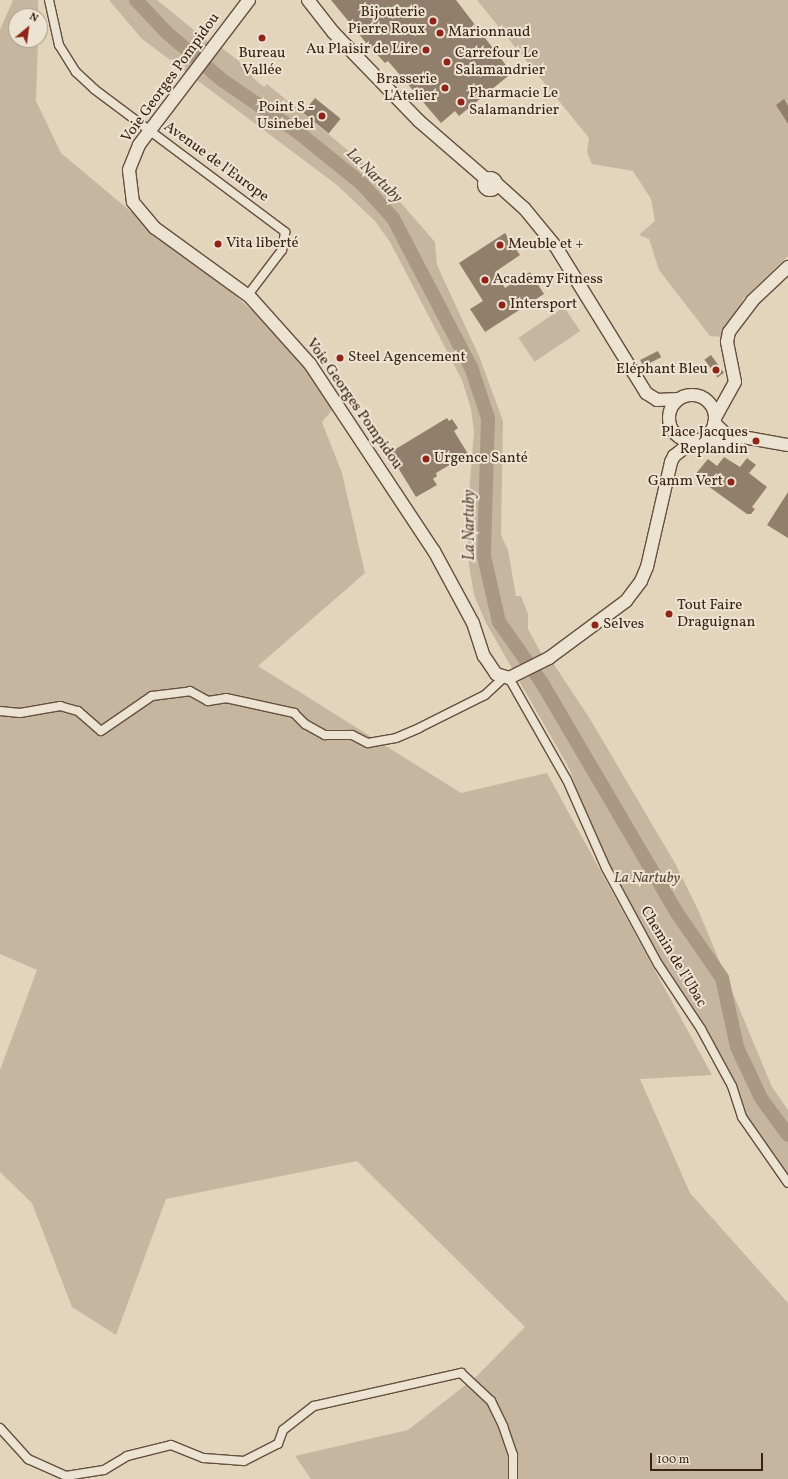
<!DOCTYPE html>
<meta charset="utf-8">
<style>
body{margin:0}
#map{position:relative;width:788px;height:1479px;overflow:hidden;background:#e3d4bc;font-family:Vollkorn,serif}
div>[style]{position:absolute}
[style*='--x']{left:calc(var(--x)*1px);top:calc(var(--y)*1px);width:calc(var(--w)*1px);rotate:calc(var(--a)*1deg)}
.green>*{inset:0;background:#c6b69f;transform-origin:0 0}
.river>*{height:14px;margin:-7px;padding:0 7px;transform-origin:7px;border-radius:7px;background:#aa9883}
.building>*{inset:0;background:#927f6b;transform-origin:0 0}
.roads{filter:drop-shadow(1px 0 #654f3d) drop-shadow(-1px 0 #654f3d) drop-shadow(0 1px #654f3d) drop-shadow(0 -1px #654f3d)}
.street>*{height:8px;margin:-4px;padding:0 4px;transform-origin:4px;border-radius:4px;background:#ede3d3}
.secondary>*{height:12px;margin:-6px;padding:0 6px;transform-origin:6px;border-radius:6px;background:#ede3d3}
.secondary>.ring{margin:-6px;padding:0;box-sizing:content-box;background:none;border:12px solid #ede3d3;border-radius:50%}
.dots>*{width:11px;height:11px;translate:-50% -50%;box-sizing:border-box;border:2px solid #ede3d3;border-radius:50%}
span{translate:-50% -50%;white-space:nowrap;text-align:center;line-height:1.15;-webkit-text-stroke:4px #ede3d3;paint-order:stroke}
.poi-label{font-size:15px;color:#3b2313}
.right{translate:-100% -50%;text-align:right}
.left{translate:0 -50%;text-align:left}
.street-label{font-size:15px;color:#3b2313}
.park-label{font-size:15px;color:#5e4836;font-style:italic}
.water-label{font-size:16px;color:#5c4635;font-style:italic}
.north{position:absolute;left:8px;top:8px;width:40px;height:40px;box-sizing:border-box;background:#ede3d3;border:1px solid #a69686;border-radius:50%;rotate:29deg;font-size:11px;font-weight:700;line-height:16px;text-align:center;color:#3b2313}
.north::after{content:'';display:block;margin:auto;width:14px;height:18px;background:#8f2418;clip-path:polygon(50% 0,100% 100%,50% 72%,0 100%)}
.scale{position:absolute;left:650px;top:1453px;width:113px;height:18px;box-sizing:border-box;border:2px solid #3b2313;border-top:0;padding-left:5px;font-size:12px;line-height:14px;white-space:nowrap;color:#3b2313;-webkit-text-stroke:3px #ede3d3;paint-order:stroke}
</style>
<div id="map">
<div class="green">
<i style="clip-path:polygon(13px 0,38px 0,38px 16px,16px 16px,16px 40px,38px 40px,36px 101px,61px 153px,179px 252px,216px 278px,278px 334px,302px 361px,333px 409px,322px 422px,342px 473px,365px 573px,258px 666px,461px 793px,547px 773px,712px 1075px,640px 1079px,690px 1193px,788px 1303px,788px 1479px,311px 1479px,295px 1456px,408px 1430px,477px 1376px,525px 1327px,357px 1161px,166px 1199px,116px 1335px,72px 1307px,32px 1203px,0 1172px,0 1070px,37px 970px,0 954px,0 30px)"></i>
<i style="clip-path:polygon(109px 0,157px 0,205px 39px,217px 54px,222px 48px,254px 73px,252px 77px,264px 87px,267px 84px,372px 170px,435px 242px,437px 265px,479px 356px,503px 421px,501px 535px,508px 550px,516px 596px,521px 596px,528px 614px,528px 629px,542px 655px,553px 663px,590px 719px,676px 865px,699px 912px,772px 1087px,788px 1110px,788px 1176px,746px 1117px,606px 868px,569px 768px,485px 621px,474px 595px,469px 565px,467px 517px,474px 432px,471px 409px,462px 380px,390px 242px,375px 221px,337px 185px,142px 39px)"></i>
<i style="clip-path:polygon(477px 0,788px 0,788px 256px,744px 298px,723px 337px,710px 336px,659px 270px,649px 239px,639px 235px,655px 221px,651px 199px,633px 171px,592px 164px,587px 152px,589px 138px)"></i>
<i style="left:564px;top:307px;width:29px;height:55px;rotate:56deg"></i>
</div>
<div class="river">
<i style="--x:136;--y:0;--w:44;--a:46.8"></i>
<i style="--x:166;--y:32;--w:74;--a:40.6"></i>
<i style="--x:222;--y:80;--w:93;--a:34.5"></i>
<i style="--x:299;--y:133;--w:80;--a:38.9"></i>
<i style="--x:361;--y:183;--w:47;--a:47.6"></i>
<i style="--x:393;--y:218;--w:168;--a:62.4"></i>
<i style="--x:471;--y:367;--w:54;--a:71.6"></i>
<i style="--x:488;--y:418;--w:138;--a:91.7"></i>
<i style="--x:484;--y:556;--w:68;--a:77.2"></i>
<i style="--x:499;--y:622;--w:75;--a:54.8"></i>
<i style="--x:542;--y:683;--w:267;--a:59.6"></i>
<i style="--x:677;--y:913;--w:79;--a:55.3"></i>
<i style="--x:722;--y:978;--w:71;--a:77.7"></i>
<i style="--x:737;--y:1047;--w:56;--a:64.8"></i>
<i style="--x:761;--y:1098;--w:46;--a:53.9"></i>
</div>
<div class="building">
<i style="clip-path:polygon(331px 0,456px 0,512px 73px,459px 116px,455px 111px,441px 123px,388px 61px,385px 63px,367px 44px)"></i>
<i style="left:315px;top:98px;width:33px;height:19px;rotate:39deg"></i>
<i style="clip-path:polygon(784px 99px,788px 106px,788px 124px,776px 105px)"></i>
<i style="clip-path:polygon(505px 233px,520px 255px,495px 272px,505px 288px,530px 272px,544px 294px,485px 332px,470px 309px,483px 301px,459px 263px)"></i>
<i style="left:658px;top:351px;width:7px;height:20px;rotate:63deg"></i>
<i style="left:711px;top:355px;width:22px;height:8px;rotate:54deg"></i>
<i style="clip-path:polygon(447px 418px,449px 421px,452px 419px,458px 428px,454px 431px,468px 454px,436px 473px,437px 476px,433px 479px,437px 485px,416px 497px,389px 453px)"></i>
<i style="clip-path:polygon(724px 457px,740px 467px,747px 458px,756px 465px,749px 473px,767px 487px,752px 507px,755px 509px,751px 514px,747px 514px,694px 476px,708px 459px,717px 466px)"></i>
<i style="clip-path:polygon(788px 492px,788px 538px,767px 525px)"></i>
</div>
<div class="roads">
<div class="street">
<i style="--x:49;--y:0;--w:46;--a:77.5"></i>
<i style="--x:59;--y:45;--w:32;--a:58"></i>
<i style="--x:76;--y:72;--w:25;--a:43"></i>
<i style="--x:94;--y:89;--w:239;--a:36.8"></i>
<i style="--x:285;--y:232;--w:18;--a:99"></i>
<i style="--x:282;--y:250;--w:56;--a:127.1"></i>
<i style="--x:509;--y:678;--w:117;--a:60.4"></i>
<i style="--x:567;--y:780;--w:96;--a:66.1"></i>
<i style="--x:606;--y:868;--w:109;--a:61.6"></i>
<i style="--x:658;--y:964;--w:78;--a:56.5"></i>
<i style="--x:701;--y:1029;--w:65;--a:61.5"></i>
<i style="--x:732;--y:1086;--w:33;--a:72"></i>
<i style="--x:742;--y:1117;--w:80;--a:55.1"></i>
<i style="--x:0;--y:711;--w:20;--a:6"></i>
<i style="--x:20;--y:713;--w:41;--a:-9.9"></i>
<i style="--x:60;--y:706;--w:19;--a:16"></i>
<i style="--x:78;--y:711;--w:30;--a:41"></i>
<i style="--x:101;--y:731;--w:62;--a:-34.5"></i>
<i style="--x:152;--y:696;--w:38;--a:-7"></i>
<i style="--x:190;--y:691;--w:21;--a:29"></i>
<i style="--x:208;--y:701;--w:18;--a:-9"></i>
<i style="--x:226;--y:698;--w:70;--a:12.4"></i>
<i style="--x:294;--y:713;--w:16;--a:45"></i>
<i style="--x:305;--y:724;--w:23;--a:29"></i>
<i style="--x:325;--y:735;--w:27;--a:0"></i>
<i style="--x:352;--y:735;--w:18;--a:27"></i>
<i style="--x:368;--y:743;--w:28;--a:-10"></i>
<i style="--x:396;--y:738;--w:25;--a:-23"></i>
<i style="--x:419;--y:728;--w:74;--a:-26.6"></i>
<i style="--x:485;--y:695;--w:25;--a:-43"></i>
<i style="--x:0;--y:1428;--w:42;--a:47.9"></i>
<i style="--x:28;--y:1459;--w:42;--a:24.1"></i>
<i style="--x:66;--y:1476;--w:38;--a:-9"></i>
<i style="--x:104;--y:1470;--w:27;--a:-31"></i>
<i style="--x:127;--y:1456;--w:45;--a:-14"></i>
<i style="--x:171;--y:1445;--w:35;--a:22"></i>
<i style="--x:204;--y:1458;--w:40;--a:4.3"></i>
<i style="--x:244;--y:1461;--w:38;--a:-27"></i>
<i style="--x:278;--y:1444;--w:15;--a:-70"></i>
<i style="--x:283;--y:1430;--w:39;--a:-38"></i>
<i style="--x:314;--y:1406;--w:151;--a:-12.7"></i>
<i style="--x:461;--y:1373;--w:41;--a:43"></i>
<i style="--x:491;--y:1401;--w:28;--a:64"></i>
<i style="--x:503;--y:1426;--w:31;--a:71"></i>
<i style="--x:513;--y:1455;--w:24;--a:90"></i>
</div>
<div class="secondary">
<i style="--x:249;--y:0;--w:182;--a:127.2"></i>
<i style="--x:139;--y:145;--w:27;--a:112"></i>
<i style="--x:129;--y:170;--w:32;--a:83"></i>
<i style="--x:133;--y:202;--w:34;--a:50"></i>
<i style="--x:155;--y:228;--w:117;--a:36"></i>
<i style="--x:250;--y:297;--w:90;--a:48.2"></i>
<i style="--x:310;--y:364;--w:224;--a:56.5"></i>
<i style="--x:434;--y:551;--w:82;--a:61.6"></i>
<i style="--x:473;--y:623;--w:35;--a:72"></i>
<i style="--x:484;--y:656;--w:22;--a:56"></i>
<i style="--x:496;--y:674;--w:14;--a:17"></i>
<i style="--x:509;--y:678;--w:45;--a:-26.6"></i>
<i style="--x:549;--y:658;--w:96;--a:-36.5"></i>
<i style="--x:626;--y:601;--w:25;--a:-53"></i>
<i style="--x:641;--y:581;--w:15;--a:-67"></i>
<i style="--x:647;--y:567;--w:108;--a:-77.1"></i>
<i style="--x:671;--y:462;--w:7;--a:-63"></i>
<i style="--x:674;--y:456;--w:24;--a:-38"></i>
<i style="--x:308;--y:0;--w:41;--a:52"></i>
<i style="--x:333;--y:32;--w:124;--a:46"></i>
<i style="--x:419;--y:121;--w:89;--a:40.9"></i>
<i class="ring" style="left:484px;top:178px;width:0;height:0"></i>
<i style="--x:496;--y:183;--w:38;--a:42"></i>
<i style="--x:524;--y:208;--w:50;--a:50.6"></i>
<i style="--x:556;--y:247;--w:172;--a:58.3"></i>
<i style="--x:646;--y:393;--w:13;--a:32"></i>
<i style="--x:657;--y:400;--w:21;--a:-3"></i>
<i class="ring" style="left:669px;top:395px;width:34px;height:34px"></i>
<i style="--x:715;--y:418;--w:41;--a:-60.9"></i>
<i style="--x:735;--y:382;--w:41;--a:-101.3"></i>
<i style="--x:727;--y:342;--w:10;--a:-79"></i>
<i style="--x:729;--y:332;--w:39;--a:-53"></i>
<i style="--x:752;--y:301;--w:50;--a:-43.4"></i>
<i style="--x:714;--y:423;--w:16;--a:43"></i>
<i style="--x:726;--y:434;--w:63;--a:10.1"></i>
<i style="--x:702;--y:439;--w:34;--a:5"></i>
</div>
</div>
<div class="dots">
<i style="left:433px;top:21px;background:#8f2418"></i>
<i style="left:440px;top:33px;background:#8f2418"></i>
<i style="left:262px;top:38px;background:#8f2418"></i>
<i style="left:426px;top:50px;background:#8f2418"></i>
<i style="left:447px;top:62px;background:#8f2418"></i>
<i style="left:445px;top:88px;background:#8f2418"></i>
<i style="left:461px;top:102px;background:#8f2418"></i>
<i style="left:322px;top:116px;background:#8f2418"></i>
<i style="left:218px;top:244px;background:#8f2418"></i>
<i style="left:500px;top:245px;background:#8f2418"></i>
<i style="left:485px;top:280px;background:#8f2418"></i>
<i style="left:502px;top:305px;background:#8f2418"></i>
<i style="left:340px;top:358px;background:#8f2418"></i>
<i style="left:716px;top:370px;background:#8f2418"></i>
<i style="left:756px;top:441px;background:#8f2418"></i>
<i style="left:426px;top:459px;background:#8f2418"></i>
<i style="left:731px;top:482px;background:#8f2418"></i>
<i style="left:669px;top:614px;background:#8f2418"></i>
<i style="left:595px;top:625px;background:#8f2418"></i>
</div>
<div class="poi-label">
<span class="right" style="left:425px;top:21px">Bijouterie<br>Pierre Roux</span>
<span class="left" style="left:448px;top:33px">Marionnaud</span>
<span class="right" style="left:418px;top:50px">Au Plaisir de Lire</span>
<span style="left:262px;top:62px">Bureau<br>Vallée</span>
<span class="left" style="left:455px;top:62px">Carrefour Le<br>Salamandrier</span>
<span class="right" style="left:437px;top:88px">Brasserie<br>L'Atelier</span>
<span class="left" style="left:469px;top:102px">Pharmacie Le<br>Salamandrier</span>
<span class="right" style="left:314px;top:116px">Point S -<br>Usinebel</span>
<span class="left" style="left:226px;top:244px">Vita liberté</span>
<span class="left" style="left:508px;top:245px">Meuble et +</span>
<span class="left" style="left:493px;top:280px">Academy Fitness</span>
<span class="left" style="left:510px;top:305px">Intersport</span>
<span class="left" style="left:348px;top:358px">Steel Agencement</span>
<span class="right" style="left:708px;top:370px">Eléphant Bleu</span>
<span class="right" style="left:748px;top:441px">Place Jacques<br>Replandin</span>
<span class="left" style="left:434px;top:459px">Urgence Santé</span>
<span class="right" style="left:723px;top:482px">Gamm Vert</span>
<span class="left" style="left:677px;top:614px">Tout Faire<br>Draguignan</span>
<span class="left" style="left:603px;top:625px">Selves</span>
</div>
<div class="street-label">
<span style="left:171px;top:78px;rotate:-54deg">Voie Georges Pompidou</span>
<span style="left:216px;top:162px;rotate:36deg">Avenue de l'Europe</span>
<span style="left:354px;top:404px;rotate:55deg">Voie Georges Pompidou</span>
<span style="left:673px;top:957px;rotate:59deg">Chemin de l'Ubac</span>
</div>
<div class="park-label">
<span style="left:647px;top:879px">La Nartuby</span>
</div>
<div class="water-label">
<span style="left:374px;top:176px;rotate:44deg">La Nartuby</span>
<span style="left:470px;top:525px;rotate:-90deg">La Nartuby</span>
</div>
<div class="north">N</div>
<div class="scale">100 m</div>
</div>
